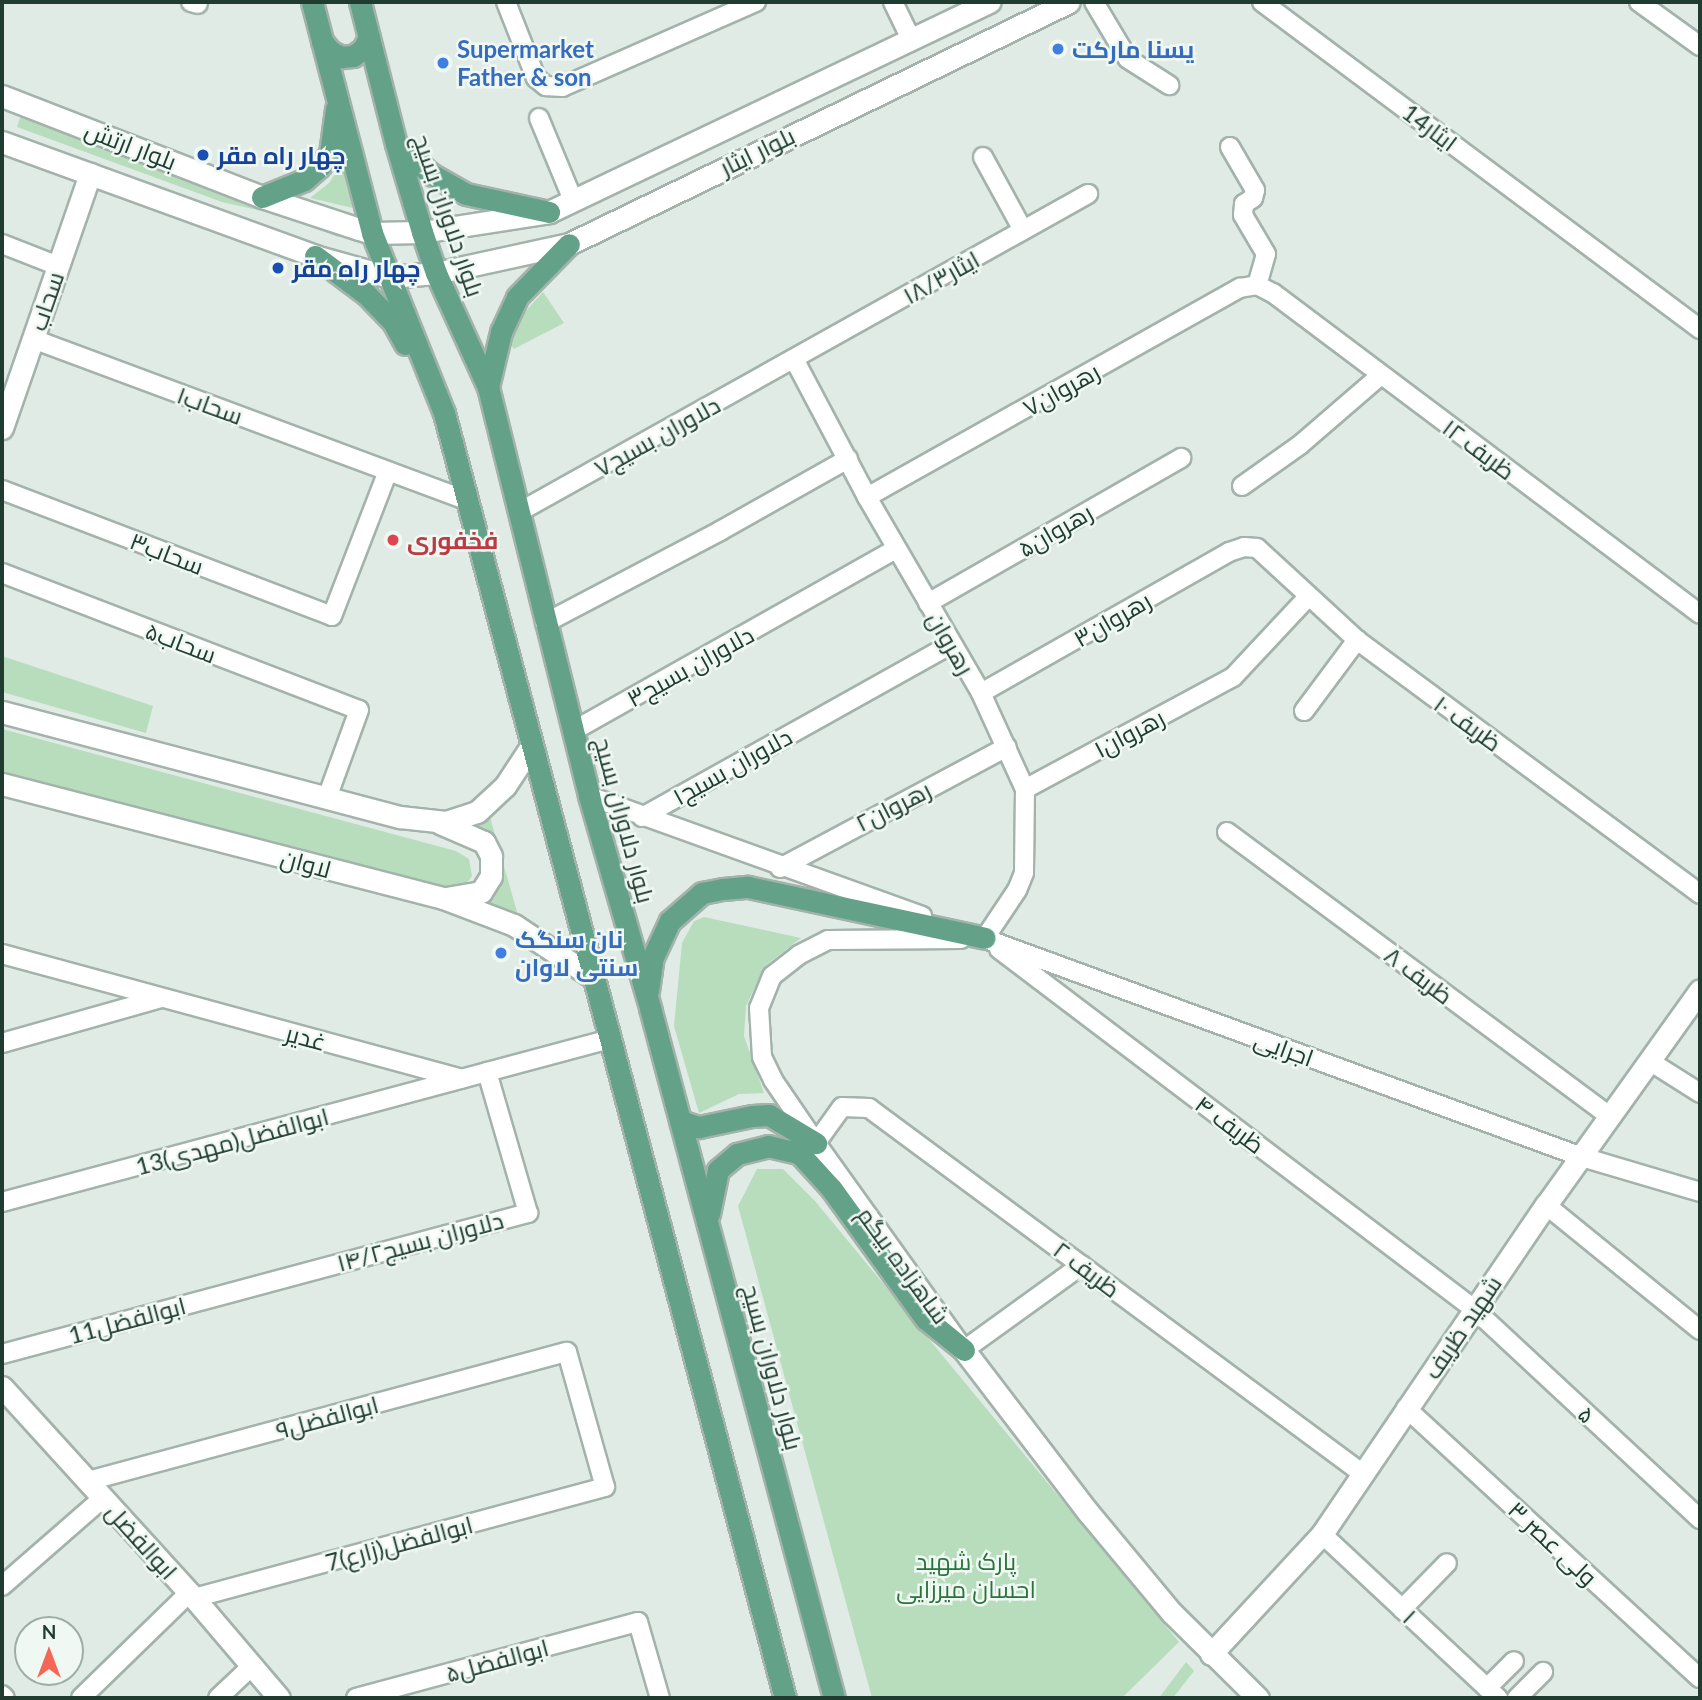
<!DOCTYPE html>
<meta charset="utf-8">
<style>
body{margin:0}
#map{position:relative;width:1702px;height:1700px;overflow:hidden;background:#e0ebe5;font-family:Lato,Cairo,sans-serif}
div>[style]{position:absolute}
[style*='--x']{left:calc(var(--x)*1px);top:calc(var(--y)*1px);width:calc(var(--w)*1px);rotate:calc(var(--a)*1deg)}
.green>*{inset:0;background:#b8ddbd}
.roads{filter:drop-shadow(2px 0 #a3b3ab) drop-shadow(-2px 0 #a3b3ab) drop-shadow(0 2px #a3b3ab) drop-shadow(0 -2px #a3b3ab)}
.street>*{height:18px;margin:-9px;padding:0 9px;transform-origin:9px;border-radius:9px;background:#fff}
.secondary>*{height:21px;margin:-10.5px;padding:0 10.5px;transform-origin:10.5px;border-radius:10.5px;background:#fff}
.primary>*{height:21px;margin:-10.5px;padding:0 10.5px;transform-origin:10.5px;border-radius:10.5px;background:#63a289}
.dots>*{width:19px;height:19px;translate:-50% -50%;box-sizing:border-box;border:4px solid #f0f8f3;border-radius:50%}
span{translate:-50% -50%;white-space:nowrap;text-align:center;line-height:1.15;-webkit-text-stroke:5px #f0f8f3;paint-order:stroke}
.shop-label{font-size:24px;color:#366cbe;font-weight:700}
.left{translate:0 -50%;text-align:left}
.street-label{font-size:24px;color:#203c31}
.transit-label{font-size:24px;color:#164399;font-weight:700}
.health-label{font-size:24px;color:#be3a42;font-weight:700}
.park-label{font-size:24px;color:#2a733c}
.frame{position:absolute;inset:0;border:4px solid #203c31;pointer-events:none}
.north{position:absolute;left:14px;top:1616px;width:70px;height:70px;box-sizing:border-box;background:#f0f8f3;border:2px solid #9dada5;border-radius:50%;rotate:0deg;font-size:19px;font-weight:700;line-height:28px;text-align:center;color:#203c31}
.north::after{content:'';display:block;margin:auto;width:24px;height:32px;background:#f46655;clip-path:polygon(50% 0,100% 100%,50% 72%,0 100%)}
</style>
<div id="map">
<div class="green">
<i style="clip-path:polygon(21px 115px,341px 229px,346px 234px,338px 237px,284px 216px,222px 202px,17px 127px)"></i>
<i style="clip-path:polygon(343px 162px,353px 208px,310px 198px,329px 183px)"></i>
<i style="clip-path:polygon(543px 292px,564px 323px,514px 349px,510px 344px,521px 316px)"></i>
<i style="clip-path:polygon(2px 656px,153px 706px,146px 733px,2px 692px)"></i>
<i style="clip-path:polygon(2px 729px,456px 851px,469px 859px,472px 876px,463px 888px,444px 890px,2px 776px)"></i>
<i style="clip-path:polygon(488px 810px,519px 919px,483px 905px,493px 895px,497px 883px,466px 828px)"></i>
<i style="clip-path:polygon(704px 917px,801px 938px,765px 966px,746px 1006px,744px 1036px,764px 1093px,739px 1094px,699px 1113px,674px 1026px,682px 943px,694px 921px)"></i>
<i style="clip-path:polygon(757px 1169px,783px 1169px,815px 1201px,1179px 1642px,1122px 1698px,872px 1698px,738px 1206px)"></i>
<i style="clip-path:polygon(1186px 1662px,1194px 1671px,1173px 1698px,1159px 1698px)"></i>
</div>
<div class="roads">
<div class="street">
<i style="--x:191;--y:2;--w:7;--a:16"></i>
<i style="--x:506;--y:2;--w:82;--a:68.5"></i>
<i style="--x:536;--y:78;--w:13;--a:39"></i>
<i style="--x:546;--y:86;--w:16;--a:4"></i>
<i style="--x:562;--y:87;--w:212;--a:-23.7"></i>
<i style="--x:893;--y:2;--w:41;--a:64.1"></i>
<i style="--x:1094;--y:2;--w:66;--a:59.2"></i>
<i style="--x:1128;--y:59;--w:49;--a:32.4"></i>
<i style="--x:1262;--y:2;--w:547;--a:36.74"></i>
<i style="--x:1639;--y:2;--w:75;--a:35.8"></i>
<i style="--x:539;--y:118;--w:89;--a:67.5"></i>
<i style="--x:1230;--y:147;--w:50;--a:59.8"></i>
<i style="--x:1255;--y:190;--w:8;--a:104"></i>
<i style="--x:1253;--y:198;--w:11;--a:146"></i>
<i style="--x:1244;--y:204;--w:11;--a:95"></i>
<i style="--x:1243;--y:215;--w:45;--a:59.5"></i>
<i style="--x:1266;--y:254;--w:32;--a:106"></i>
<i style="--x:983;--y:157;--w:83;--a:61.3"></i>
<i style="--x:2;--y:244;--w:60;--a:21.4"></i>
<i style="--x:1257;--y:285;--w:18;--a:27"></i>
<i style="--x:1273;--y:293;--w:534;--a:36.93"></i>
<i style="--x:33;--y:339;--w:463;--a:20.4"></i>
<i style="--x:794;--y:359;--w:156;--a:62.1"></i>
<i style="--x:867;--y:497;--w:227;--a:59.8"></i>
<i style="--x:981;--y:693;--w:106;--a:65.4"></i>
<i style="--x:1025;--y:789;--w:84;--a:90.7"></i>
<i style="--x:1024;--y:873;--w:18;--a:112"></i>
<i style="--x:1017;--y:890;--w:58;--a:123.7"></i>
<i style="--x:1242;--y:486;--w:72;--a:-35.4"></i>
<i style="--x:1301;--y:444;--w:106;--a:-40.8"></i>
<i style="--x:2;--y:490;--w:353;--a:20.9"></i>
<i style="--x:332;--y:616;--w:155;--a:-68.9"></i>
<i style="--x:867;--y:497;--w:428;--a:-29.3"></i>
<i style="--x:1240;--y:288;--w:17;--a:-10"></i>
<i style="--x:519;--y:512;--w:652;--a:-29.2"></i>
<i style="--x:2;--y:573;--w:382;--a:21"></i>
<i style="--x:359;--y:710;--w:94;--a:110"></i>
<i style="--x:928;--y:603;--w:292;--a:-29.8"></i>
<i style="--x:545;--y:623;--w:198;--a:-27.7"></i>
<i style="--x:720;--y:531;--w:147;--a:-29.4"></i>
<i style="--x:981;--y:693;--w:285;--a:-29.6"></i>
<i style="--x:1229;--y:552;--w:16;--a:-18"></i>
<i style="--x:1244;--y:547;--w:13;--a:4"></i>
<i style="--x:1257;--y:548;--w:136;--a:42.6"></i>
<i style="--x:1357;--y:640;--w:427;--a:36.5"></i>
<i style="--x:1304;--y:711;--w:89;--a:-53.3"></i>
<i style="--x:573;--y:731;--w:371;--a:-29.4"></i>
<i style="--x:1025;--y:789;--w:236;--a:-28.3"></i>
<i style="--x:1233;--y:677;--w:108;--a:-46.9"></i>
<i style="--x:589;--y:796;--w:354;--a:19.8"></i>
<i style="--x:642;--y:817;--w:355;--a:-29.2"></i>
<i style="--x:1227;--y:832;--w:478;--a:36.6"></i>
<i style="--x:780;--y:868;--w:257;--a:-28.1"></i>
<i style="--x:975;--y:935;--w:646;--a:20.09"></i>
<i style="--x:1582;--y:1157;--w:123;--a:16.5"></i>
<i style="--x:961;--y:939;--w:133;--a:179.6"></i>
<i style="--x:828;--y:940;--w:33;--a:153"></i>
<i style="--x:799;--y:955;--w:34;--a:142"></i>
<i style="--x:772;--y:976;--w:35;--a:112"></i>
<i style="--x:759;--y:1008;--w:49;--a:86.5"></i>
<i style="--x:762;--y:1057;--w:25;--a:64"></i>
<i style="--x:773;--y:1080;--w:76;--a:55.7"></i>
<i style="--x:816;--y:1143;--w:254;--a:54.4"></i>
<i style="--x:964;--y:1350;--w:145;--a:-35.8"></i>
<i style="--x:999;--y:949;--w:596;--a:37.16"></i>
<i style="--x:1474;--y:1309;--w:309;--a:42.9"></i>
<i style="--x:2;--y:954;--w:476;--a:15.2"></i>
<i style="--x:2;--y:1043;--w:165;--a:-15.8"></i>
<i style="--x:1651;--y:1062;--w:58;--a:32.3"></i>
<i style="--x:816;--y:1143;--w:44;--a:-54.2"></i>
<i style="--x:842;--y:1107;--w:27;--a:2"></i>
<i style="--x:869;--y:1108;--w:615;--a:36.53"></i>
<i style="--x:2;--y:1202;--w:629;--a:-15.01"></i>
<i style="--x:1546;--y:1205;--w:198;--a:39.1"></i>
<i style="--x:2;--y:1354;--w:545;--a:-15.01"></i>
<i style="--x:528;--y:1213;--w:147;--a:-106.2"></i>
<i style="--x:1406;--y:1408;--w:399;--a:42.6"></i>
<i style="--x:88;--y:1481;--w:496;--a:-15.1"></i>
<i style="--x:567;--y:1352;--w:140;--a:74.3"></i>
<i style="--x:605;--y:1487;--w:426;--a:164.9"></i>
<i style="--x:1322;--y:1534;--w:241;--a:43"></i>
<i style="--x:2;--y:1586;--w:134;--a:-41.1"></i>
<i style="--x:1402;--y:1609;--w:64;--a:-45.6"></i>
<i style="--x:1487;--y:1688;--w:38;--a:-45"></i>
<i style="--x:2;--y:1695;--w:4;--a:45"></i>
<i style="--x:81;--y:1698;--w:151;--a:-44.2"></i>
<i style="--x:218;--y:1698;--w:47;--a:-43.3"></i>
<i style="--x:356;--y:1698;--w:292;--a:-15.1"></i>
<i style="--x:638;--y:1622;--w:79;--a:73.9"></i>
<i style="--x:1517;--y:1698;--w:37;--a:-45"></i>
</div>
<div class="secondary">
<i style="--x:2;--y:96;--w:279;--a:21.2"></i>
<i style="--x:262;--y:197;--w:102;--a:18.3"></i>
<i style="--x:359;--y:229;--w:14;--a:17"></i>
<i style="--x:372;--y:233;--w:50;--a:-1.1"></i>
<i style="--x:422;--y:232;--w:129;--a:-8.9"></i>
<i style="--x:549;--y:212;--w:488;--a:-25.5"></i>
<i style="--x:2;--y:142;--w:333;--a:20"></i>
<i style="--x:315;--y:256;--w:77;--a:15.8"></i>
<i style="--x:389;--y:277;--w:47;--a:-4.9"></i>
<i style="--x:436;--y:273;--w:136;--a:-12.3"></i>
<i style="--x:569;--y:244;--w:555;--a:-25.83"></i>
<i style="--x:2;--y:428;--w:269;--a:-70.9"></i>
<i style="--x:2;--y:712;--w:412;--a:14.8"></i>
<i style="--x:400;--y:817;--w:46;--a:6.2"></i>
<i style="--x:446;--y:822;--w:33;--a:-18"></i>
<i style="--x:477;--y:812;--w:38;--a:-43"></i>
<i style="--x:505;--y:786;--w:49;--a:-56.6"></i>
<i style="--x:2;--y:784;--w:455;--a:14.5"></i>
<i style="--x:443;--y:898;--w:76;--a:20.8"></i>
<i style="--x:514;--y:925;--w:96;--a:33.5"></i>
<i style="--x:440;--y:823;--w:48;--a:23.4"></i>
<i style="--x:484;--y:842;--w:16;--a:63"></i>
<i style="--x:491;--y:856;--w:20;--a:90"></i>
<i style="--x:491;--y:876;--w:19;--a:122"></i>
<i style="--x:481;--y:892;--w:34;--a:170"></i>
<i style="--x:964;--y:1350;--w:204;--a:52.6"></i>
<i style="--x:1088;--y:1512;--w:131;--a:50.3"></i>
<i style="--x:1172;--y:1613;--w:121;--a:44.7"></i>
<i style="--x:2;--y:1387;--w:285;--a:47.7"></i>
<i style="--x:194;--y:1598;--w:131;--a:49.6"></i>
<i style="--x:1211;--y:1654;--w:163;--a:-47.2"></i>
<i style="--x:1322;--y:1534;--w:398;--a:-55.8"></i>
<i style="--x:1546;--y:1205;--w:264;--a:-54.4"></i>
</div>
<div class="primary">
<i style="--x:312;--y:2;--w:239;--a:75.4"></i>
<i style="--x:372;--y:233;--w:194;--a:68.2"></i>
<i style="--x:444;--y:413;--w:1329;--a:75.14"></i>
<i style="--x:360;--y:2;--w:146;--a:75.8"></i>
<i style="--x:396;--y:144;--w:92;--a:73.5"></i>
<i style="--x:422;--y:232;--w:43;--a:71.1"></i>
<i style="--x:436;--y:273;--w:125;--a:65.5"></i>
<i style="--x:488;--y:387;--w:421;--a:76.1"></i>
<i style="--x:589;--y:796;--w:221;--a:73.9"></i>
<i style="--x:650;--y:1008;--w:714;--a:75.07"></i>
<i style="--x:322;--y:41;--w:13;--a:51"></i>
<i style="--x:330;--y:51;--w:13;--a:29"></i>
<i style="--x:341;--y:57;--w:12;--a:-5"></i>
<i style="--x:353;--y:56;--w:12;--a:-35"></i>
<i style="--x:363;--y:49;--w:13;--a:-63"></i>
<i style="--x:396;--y:144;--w:46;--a:40.6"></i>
<i style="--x:431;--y:174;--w:40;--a:29.7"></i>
<i style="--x:466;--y:194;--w:85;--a:12.2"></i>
<i style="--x:262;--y:197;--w:45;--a:-22"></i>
<i style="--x:304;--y:180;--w:20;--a:-41"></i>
<i style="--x:319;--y:167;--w:17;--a:-50"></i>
<i style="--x:330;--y:154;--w:45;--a:-82.4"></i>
<i style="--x:315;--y:256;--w:64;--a:36.7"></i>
<i style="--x:366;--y:294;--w:39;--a:46"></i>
<i style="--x:393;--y:322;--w:25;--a:61"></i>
<i style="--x:488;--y:387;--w:57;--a:-76.7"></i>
<i style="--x:501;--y:332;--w:38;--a:-65"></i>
<i style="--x:517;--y:297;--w:74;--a:-45.5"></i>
<i style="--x:648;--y:991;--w:34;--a:-82"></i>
<i style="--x:653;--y:957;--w:40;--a:-65"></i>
<i style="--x:670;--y:921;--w:43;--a:-41.2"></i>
<i style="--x:702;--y:893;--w:21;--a:-11"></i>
<i style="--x:723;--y:889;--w:25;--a:-5"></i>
<i style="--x:748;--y:887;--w:242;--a:12.1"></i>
<i style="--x:680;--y:1121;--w:20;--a:18"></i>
<i style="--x:699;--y:1127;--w:54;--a:-11.7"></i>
<i style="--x:752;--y:1116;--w:17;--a:-3"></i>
<i style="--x:769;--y:1115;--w:55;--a:30.8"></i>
<i style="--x:709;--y:1214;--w:45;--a:-78.4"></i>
<i style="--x:718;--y:1170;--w:25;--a:-40"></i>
<i style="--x:737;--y:1154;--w:32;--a:-14"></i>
<i style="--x:768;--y:1146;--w:32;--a:13"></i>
<i style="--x:799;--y:1153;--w:47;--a:47.6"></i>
<i style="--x:831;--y:1188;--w:162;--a:54.1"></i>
<i style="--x:926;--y:1319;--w:49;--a:39.2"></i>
</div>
</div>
<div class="dots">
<i style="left:1058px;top:49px;background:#3f7fe0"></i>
<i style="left:443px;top:63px;background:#3f7fe0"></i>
<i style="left:203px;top:155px;background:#1a4fb4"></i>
<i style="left:278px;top:268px;background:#1a4fb4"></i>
<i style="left:393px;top:540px;background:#e0444e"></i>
<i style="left:501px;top:953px;background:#3f7fe0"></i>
</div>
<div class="shop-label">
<span class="left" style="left:457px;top:63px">Supermarket<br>Father &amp; son</span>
<span class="left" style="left:1072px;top:49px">یسنا مارکت</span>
<span class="left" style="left:515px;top:953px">نان سنگک<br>سنتی لاوان</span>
</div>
<div class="street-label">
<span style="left:1430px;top:127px;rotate:37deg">ایثار14</span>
<span style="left:131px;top:145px;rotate:21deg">بلوار ارتش</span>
<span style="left:757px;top:151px;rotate:-26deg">بلوار ایثار</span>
<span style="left:449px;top:215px;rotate:71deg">بلوار دلاوران بسیج</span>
<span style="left:941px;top:277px;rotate:-29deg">ایثار۱۸/۳</span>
<span style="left:46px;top:301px;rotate:-71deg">سحاب</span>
<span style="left:1061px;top:389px;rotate:-29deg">رهروان۷</span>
<span style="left:210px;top:405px;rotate:20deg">۱سحاب</span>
<span style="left:657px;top:436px;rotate:-29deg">دلاوران بسیج۷</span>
<span style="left:1479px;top:449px;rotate:37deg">ظریف ۱۲</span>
<span style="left:1055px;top:530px;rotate:-30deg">رهروان۵</span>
<span style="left:167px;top:553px;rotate:21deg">۳سحاب</span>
<span style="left:1112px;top:619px;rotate:-30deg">رهروان۳</span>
<span style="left:181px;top:642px;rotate:21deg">۵سحاب</span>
<span style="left:951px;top:643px;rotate:60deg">رهروان</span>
<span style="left:690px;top:666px;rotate:-29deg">دلاوران بسیج۳</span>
<span style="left:1468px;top:723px;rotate:36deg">ظریف ۱۰</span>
<span style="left:1129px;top:733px;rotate:-28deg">رهروان۱</span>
<span style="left:732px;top:766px;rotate:-29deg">دلاوران بسیج۱</span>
<span style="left:893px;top:806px;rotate:-27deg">رهروان۲</span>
<span style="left:625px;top:820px;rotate:75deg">بلوار دلاوران بسیج</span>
<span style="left:306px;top:863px;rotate:15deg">لاوان</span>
<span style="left:1419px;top:975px;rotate:37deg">ظریف ۸</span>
<span style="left:306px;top:1037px;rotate:15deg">غدیر</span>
<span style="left:1284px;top:1048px;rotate:20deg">اجرایی</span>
<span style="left:1230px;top:1124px;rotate:37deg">ظریف ۴</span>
<span style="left:232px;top:1141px;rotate:-15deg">13ابوالفضل(مهدی)</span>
<span style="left:420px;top:1241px;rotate:-15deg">۱۴/۲دلاوران بسیج</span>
<span style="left:904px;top:1265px;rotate:54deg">شاهزاده بیگم</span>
<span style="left:1087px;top:1269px;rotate:37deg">ظریف ۲</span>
<span style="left:127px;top:1320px;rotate:-15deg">11ابوالفضل</span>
<span style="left:1462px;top:1327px;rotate:-56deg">شهید ظریف</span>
<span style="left:773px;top:1367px;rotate:75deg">بلوار دلاوران بسیج</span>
<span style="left:1587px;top:1414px;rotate:43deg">۵</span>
<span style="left:327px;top:1417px;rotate:-15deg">ابوالفضل۹</span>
<span style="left:142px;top:1541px;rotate:48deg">ابوالفضل</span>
<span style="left:399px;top:1543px;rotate:-15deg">7ابوالفضل(زارع)</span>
<span style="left:1553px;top:1543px;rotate:43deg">ولی عصر ۳</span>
<span style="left:1410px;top:1616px;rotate:43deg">۱</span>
<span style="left:497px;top:1660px;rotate:-15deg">ابوالفضل۵</span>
</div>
<div class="transit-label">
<span class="left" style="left:217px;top:155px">چهار راه مقر</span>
<span class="left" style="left:292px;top:268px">چهار راه مقر‍</span>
</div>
<div class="health-label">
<span class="left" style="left:407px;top:540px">فخفوری</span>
</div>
<div class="park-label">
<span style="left:966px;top:1575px">پارک شهید<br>احسان میرزایی</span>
</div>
<div class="frame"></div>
<div class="north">N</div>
</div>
